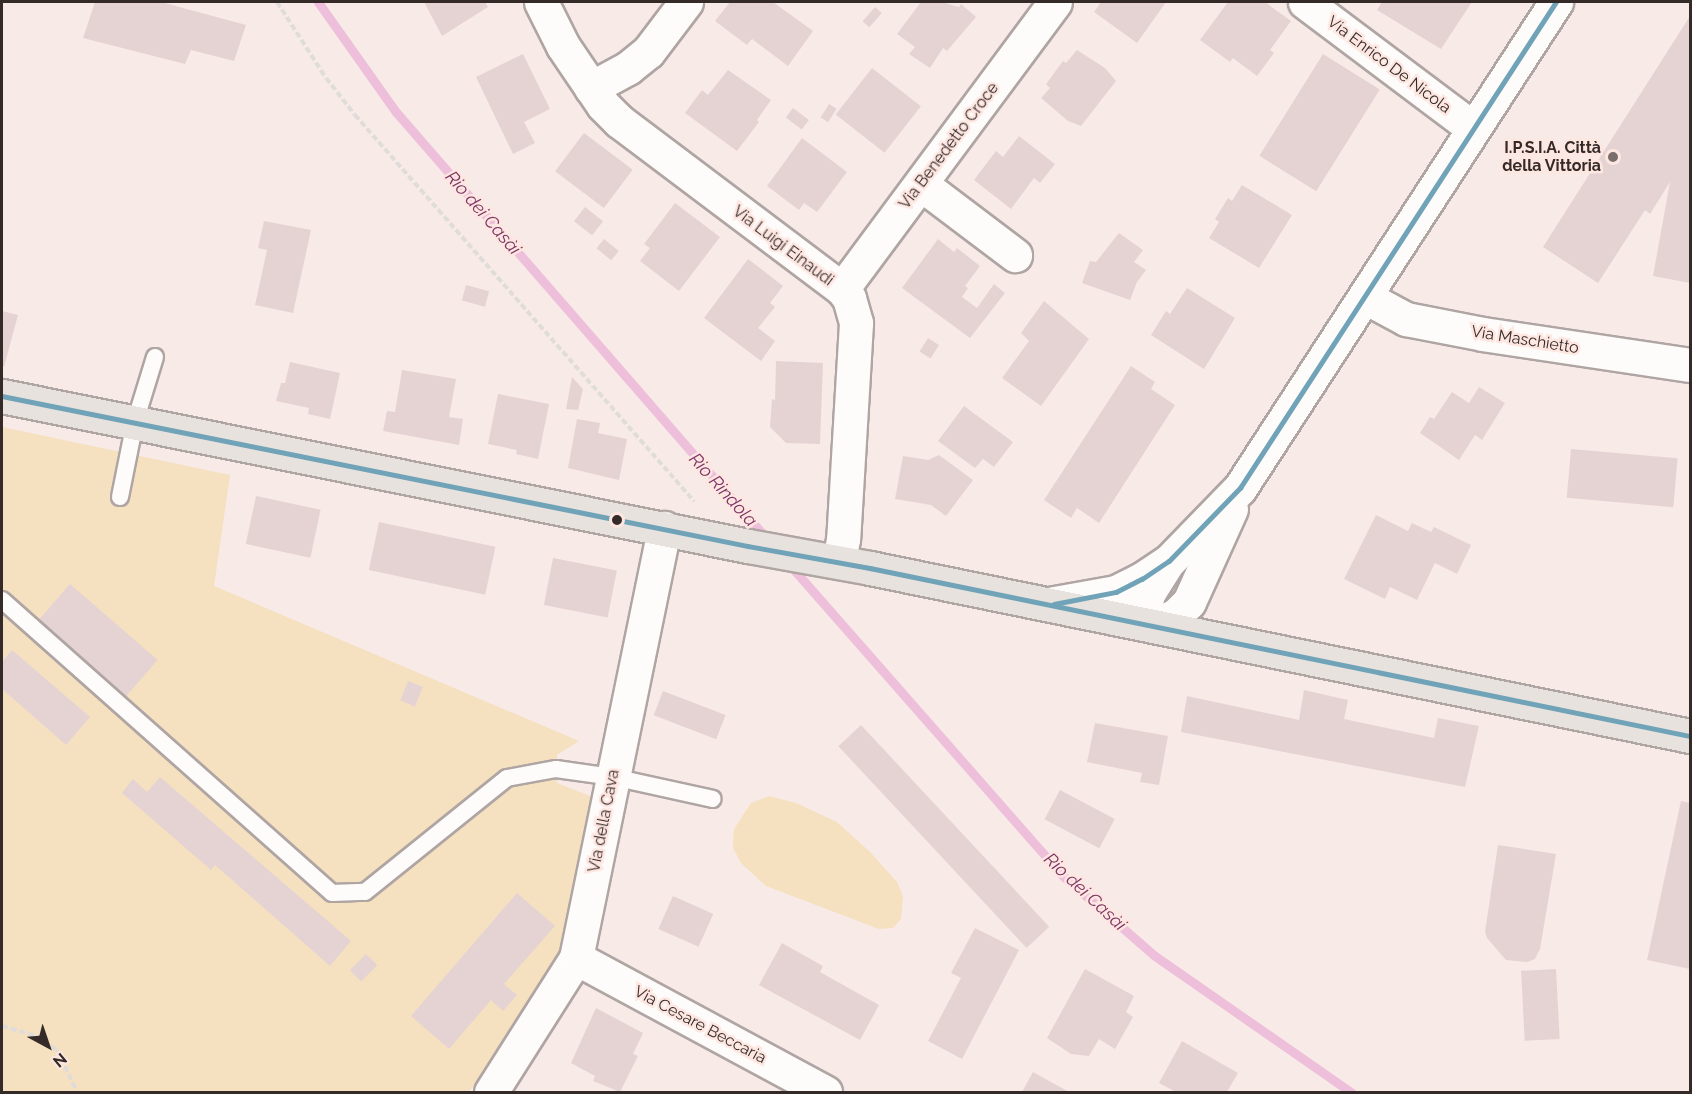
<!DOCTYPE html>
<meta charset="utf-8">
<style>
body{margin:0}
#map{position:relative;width:1692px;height:1094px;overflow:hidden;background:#f8eae7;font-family:Raleway,sans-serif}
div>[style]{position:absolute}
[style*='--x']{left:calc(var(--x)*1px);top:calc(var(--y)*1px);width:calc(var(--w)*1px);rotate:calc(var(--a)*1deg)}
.green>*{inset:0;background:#f5e0c0}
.stream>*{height:9px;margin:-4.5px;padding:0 4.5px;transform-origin:4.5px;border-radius:4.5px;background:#eebfda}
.building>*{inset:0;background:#e5d3d4;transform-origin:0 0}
.path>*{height:4px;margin-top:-2px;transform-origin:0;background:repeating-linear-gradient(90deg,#dfdcda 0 6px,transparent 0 9px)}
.roads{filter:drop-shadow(2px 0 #afa5a3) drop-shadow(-2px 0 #afa5a3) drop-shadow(0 2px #afa5a3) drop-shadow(0 -2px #afa5a3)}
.service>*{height:16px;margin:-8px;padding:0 8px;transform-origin:8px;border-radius:8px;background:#fefcfb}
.minor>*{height:33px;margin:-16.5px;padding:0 16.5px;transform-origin:16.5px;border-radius:16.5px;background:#fefcfb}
.secondary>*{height:33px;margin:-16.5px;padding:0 16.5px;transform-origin:16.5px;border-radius:16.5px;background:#fefcfb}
.primary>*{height:33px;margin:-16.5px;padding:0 16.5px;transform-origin:16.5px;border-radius:16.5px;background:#e8e2de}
.bus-1>*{height:4.5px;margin:-2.25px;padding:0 2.25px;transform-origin:2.25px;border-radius:2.25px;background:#70a3b7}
.dots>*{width:16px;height:16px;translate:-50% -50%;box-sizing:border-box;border:3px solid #fee6e1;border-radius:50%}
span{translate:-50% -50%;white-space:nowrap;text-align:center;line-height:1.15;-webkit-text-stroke:5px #fee6e1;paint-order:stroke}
.street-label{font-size:16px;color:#342b29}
.poi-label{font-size:16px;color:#342b29;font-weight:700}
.right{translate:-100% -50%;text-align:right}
.water-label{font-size:18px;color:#7c3567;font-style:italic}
.frame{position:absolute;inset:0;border:3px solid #342b29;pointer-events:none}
.north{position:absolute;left:18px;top:1016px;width:60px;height:60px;-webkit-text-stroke:4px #fee6e1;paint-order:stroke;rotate:140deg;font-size:16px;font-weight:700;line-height:24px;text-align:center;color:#342b29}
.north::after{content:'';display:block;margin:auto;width:21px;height:27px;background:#342b29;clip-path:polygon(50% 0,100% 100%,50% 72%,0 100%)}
</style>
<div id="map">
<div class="green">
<i style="clip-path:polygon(2px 427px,230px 475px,214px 586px,579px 741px,557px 755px,557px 783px,595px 798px,569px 951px,469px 1092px,2px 1092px)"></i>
<i style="clip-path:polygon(769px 796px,796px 803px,837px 822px,870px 852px,897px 882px,903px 896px,901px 919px,893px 928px,879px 929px,766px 886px,741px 863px,733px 848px,734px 829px,751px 803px)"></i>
</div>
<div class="stream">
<i style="--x:318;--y:2;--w:135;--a:54.7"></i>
<i style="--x:396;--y:112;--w:566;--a:49.01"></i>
<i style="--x:788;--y:563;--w:415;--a:48.7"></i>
<i style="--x:1062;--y:875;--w:123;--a:41.1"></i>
<i style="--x:1155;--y:956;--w:239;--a:34.8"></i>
</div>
<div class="building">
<i style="clip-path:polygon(95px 2px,161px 2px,246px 25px,234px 61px,191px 50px,185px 64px,83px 38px)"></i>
<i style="clip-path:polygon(424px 2px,485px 2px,488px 7px,442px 36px)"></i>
<i style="clip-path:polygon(730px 2px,773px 2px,813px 31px,788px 66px,752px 39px,747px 45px,715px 21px)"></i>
<i style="clip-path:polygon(921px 2px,941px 2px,959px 7px,961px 4px,976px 17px,947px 51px,943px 48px,930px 68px,909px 54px,915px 47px,897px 34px)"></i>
<i style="clip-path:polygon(1101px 2px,1166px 2px,1137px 43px,1094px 12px)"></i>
<i style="clip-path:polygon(1228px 2px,1265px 2px,1291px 21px,1270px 50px,1274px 53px,1257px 76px,1233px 58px,1230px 62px,1200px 40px)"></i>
<i style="clip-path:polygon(1382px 2px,1472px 2px,1441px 49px,1377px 10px)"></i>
<i style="left:875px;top:7px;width:9px;height:19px;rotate:41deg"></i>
<i style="clip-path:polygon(1690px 16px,1690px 283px,1653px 276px,1670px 182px,1650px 214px,1645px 210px,1598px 283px,1543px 247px)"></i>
<i style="clip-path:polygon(1077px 50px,1105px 68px,1116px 81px,1081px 126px,1068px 121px,1041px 98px,1050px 88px,1046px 84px,1063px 61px,1066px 63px)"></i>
<i style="clip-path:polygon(523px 54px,550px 109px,524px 122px,535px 143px,513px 154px,476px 77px)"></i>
<i style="left:1323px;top:54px;width:67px;height:120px;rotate:32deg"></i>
<i style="left:872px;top:68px;width:62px;height:59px;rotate:38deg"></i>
<i style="clip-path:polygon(728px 70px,771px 100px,757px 120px,759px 122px,737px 151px,685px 113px,702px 90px,708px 95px)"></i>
<i style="left:829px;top:104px;width:9px;height:16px;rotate:32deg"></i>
<i style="left:793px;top:108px;width:20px;height:12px;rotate:37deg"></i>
<i style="left:584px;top:133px;width:61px;height:48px;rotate:37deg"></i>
<i style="clip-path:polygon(1019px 136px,1055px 164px,1040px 183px,1034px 178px,1011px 209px,974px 180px,996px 151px,1003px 157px)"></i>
<i style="clip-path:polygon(802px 138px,847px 172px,817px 212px,804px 203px,799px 210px,767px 186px)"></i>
<i style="clip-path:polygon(1242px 185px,1292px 215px,1259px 268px,1209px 238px,1219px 222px,1215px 219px,1228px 198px,1232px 201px)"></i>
<i style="clip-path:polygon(675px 203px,720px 237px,679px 291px,640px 261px,650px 248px,644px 244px)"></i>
<i style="left:585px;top:207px;width:23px;height:18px;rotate:38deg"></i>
<i style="clip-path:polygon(264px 221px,311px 230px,293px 313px,255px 305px,267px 250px,258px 248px)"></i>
<i style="clip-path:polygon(1119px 233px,1143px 250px,1134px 262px,1146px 270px,1137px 282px,1130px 300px,1082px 283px,1090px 261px,1096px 262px)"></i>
<i style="left:604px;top:239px;width:19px;height:12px;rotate:39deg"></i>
<i style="clip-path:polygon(938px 239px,954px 252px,957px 248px,980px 266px,965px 286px,968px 288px,962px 297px,977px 308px,994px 284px,1005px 293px,970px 338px,902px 288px)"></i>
<i style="clip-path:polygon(748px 259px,783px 286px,770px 303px,775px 307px,758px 328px,775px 341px,761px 361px,704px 318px)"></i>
<i style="left:466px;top:285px;width:24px;height:16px;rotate:15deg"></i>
<i style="clip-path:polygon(1187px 288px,1235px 318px,1204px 369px,1151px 335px,1166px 311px,1170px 314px)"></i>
<i style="clip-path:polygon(1044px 301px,1089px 339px,1041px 406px,1002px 378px,1029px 341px,1021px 333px)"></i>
<i style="clip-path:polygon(2px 311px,18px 315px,4px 367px,2px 366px)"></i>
<i style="left:928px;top:338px;width:13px;height:16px;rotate:32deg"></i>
<i style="clip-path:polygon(776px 361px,823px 363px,820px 444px,786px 443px,770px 427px,772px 399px,775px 400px)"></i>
<i style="clip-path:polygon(290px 362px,340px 373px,330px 419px,308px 414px,309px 408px,276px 401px,281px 383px,285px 383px)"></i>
<i style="clip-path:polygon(1131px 366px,1155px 382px,1151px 389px,1175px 405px,1099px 523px,1077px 508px,1071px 518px,1044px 500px)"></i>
<i style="clip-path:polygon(402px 370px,456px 379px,449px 417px,463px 419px,459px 445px,383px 431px,387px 411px,395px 412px)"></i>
<i style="clip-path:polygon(572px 377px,583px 389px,578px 410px,566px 409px)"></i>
<i style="clip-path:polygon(1479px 387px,1505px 403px,1482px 440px,1475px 435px,1459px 460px,1420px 433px,1430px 417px,1434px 419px,1452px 392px,1469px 403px)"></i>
<i style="clip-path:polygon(498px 394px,549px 404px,538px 459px,516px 454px,517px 450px,488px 444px)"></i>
<i style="clip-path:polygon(964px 406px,1013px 442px,994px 467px,983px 459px,975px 468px,938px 441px)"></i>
<i style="clip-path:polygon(577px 419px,600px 423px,598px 433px,627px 439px,619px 480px,568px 468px)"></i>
<i style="left:1571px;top:449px;width:107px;height:49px;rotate:5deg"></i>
<i style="clip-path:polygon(939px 455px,973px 480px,946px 516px,931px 505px,895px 499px,903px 456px,928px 460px)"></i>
<i style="left:256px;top:496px;width:66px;height:49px;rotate:12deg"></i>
<i style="clip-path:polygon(1376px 515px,1408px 531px,1412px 523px,1431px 532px,1434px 527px,1471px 545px,1457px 574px,1435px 563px,1417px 600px,1390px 587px,1385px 599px,1344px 579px)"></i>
<i style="left:379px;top:522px;width:119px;height:49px;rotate:12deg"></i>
<i style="left:553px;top:558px;width:65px;height:48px;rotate:11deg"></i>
<i style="left:70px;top:584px;width:116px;height:50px;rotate:41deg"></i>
<i style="clip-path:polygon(12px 650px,90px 717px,66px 745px,2px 689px,2px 662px)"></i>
<i style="left:408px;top:681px;width:16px;height:21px;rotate:22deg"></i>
<i style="clip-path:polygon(1304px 690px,1348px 700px,1344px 719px,1434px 738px,1438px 718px,1479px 726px,1465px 787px,1181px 732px,1187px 696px,1299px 720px)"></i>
<i style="left:663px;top:691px;width:67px;height:26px;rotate:21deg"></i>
<i style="clip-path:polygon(1095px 723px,1168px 736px,1159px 785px,1140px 782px,1142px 773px,1087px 762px)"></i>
<i style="left:861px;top:725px;width:276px;height:31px;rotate:47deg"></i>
<i style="clip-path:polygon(160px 777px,351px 941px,330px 966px,215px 865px,211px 870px,122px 793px,133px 779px,147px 792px)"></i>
<i style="left:1060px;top:790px;width:62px;height:33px;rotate:28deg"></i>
<i style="clip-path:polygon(1681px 801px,1690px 803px,1690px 969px,1647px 960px)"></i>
<i style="clip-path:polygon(1498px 845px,1556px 854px,1540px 949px,1535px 959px,1527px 962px,1506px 960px,1487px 938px,1485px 932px)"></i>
<i style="clip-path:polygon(517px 893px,555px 926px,504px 984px,517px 995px,503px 1011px,491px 1000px,449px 1049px,411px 1016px)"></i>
<i style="left:673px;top:896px;width:44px;height:36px;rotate:24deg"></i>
<i style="clip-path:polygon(975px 928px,1019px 950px,962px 1059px,928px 1041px,961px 978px,951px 973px)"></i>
<i style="clip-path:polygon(782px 943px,823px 966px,820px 972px,879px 1005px,860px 1040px,759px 985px)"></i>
<i style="left:366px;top:954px;width:16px;height:23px;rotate:45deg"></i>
<i style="clip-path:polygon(1085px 969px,1134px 996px,1126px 1012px,1133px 1017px,1115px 1049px,1099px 1039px,1089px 1056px,1071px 1054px,1047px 1038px)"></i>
<i style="left:1556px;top:969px;width:70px;height:35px;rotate:87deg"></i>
<i style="clip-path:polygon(596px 1008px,643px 1033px,633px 1054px,638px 1056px,620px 1092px,593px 1081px,595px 1076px,571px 1063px)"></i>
<i style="clip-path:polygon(1182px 1041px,1238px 1073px,1227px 1092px,1176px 1092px,1159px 1083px)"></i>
<i style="clip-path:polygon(1033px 1072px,1069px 1092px,1022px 1092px)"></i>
</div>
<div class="path">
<i style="--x:277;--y:2;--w:90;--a:57.2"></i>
<i style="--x:326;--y:78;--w:47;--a:51.9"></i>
<i style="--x:355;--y:115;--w:514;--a:48.71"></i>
<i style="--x:2;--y:1026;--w:35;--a:16"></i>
<i style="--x:36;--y:1036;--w:25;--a:34"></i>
<i style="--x:57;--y:1050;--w:47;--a:64.5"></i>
</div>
<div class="roads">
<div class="service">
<i style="--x:120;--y:497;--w:76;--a:-78.7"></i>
<i style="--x:135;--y:422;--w:68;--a:-72.9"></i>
<i style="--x:2;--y:600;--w:441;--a:41.6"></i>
<i style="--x:332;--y:893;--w:33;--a:-2"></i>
<i style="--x:365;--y:892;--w:182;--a:-38.8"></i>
<i style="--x:507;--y:778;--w:50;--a:-10.4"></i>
<i style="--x:556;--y:769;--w:58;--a:8"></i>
<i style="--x:613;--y:777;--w:102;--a:12.4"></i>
</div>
<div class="minor">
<i style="--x:541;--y:2;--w:49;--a:63.4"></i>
<i style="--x:563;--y:46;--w:71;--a:55.9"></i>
<i style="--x:603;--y:105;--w:23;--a:45"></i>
<i style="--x:619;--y:121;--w:279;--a:37"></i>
<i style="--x:842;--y:289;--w:11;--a:52"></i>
<i style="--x:849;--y:298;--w:26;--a:74"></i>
<i style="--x:856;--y:323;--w:216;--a:93.4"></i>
<i style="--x:843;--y:539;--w:23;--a:100"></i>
<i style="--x:1305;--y:2;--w:210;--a:36.9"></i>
<i style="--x:591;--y:88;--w:42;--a:-28.4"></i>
<i style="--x:628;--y:68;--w:26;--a:-39"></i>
<i style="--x:648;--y:52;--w:63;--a:-52.8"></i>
<i style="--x:921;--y:184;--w:118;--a:37.1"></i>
<i style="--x:842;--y:289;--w:357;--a:-53.4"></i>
<i style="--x:1365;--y:297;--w:47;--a:28.2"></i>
<i style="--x:1406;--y:319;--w:78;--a:11"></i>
<i style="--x:1483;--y:334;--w:209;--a:8.5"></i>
<i style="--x:576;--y:958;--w:283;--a:28.3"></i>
<i style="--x:491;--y:1092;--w:159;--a:-57.6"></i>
<i style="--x:576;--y:958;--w:439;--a:-78.4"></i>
</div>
<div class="secondary">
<i style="--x:1166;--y:565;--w:34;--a:122"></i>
<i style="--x:1148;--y:594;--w:16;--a:104"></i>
<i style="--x:1144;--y:610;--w:14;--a:90"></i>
<i style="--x:1144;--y:624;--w:19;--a:-9"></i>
<i style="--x:1163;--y:621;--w:14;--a:-25"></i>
<i style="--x:1176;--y:615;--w:18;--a:-45"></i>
<i style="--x:1189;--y:602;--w:102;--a:-65.7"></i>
<i style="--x:1049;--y:604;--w:68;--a:-10.2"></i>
<i style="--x:1116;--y:592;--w:29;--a:-27"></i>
<i style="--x:1142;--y:579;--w:32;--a:-34"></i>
<i style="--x:1169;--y:561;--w:102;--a:-45.8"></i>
<i style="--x:1240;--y:488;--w:580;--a:-56.97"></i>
</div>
<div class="primary">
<i style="--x:2;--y:396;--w:761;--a:11.37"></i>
<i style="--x:748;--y:546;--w:124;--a:10.2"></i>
<i style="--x:870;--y:568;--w:837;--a:11.58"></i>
</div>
</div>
<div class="bus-1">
<i style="--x:2;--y:396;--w:761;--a:11.37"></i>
<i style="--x:748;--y:546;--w:124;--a:10.2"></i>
<i style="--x:870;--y:568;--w:837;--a:11.58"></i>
<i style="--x:1054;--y:604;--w:63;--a:-11"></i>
<i style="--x:1116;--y:592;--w:29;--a:-27"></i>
<i style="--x:1142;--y:579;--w:32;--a:-34"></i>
<i style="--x:1169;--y:561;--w:102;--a:-45.8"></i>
<i style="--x:1240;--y:488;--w:580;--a:-56.97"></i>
</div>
<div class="dots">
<i style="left:1613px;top:157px;background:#796e6c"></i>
<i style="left:617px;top:520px;background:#342b29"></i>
</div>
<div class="street-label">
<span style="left:1389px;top:65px;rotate:37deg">Via Enrico De Nicola</span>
<span style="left:949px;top:146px;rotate:-53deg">Via Benedetto Croce</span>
<span style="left:783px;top:246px;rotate:37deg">Via Luigi Einaudi</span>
<span style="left:1525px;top:340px;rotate:9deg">Via Maschietto</span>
<span style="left:604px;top:821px;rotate:-79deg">Via della Cava</span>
<span style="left:700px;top:1025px;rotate:28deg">Via Cesare Beccaria</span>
</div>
<div class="poi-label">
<span class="right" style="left:1601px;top:157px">I.P.S.I.A. Città<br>della Vittoria</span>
</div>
<div class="water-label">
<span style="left:483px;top:213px;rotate:49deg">Rio dei Casài</span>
<span style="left:723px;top:490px;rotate:48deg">Rio Rindola</span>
<span style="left:1085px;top:892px;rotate:43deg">Rio dei Casài</span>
</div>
<div class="frame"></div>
<div class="north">N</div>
</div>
